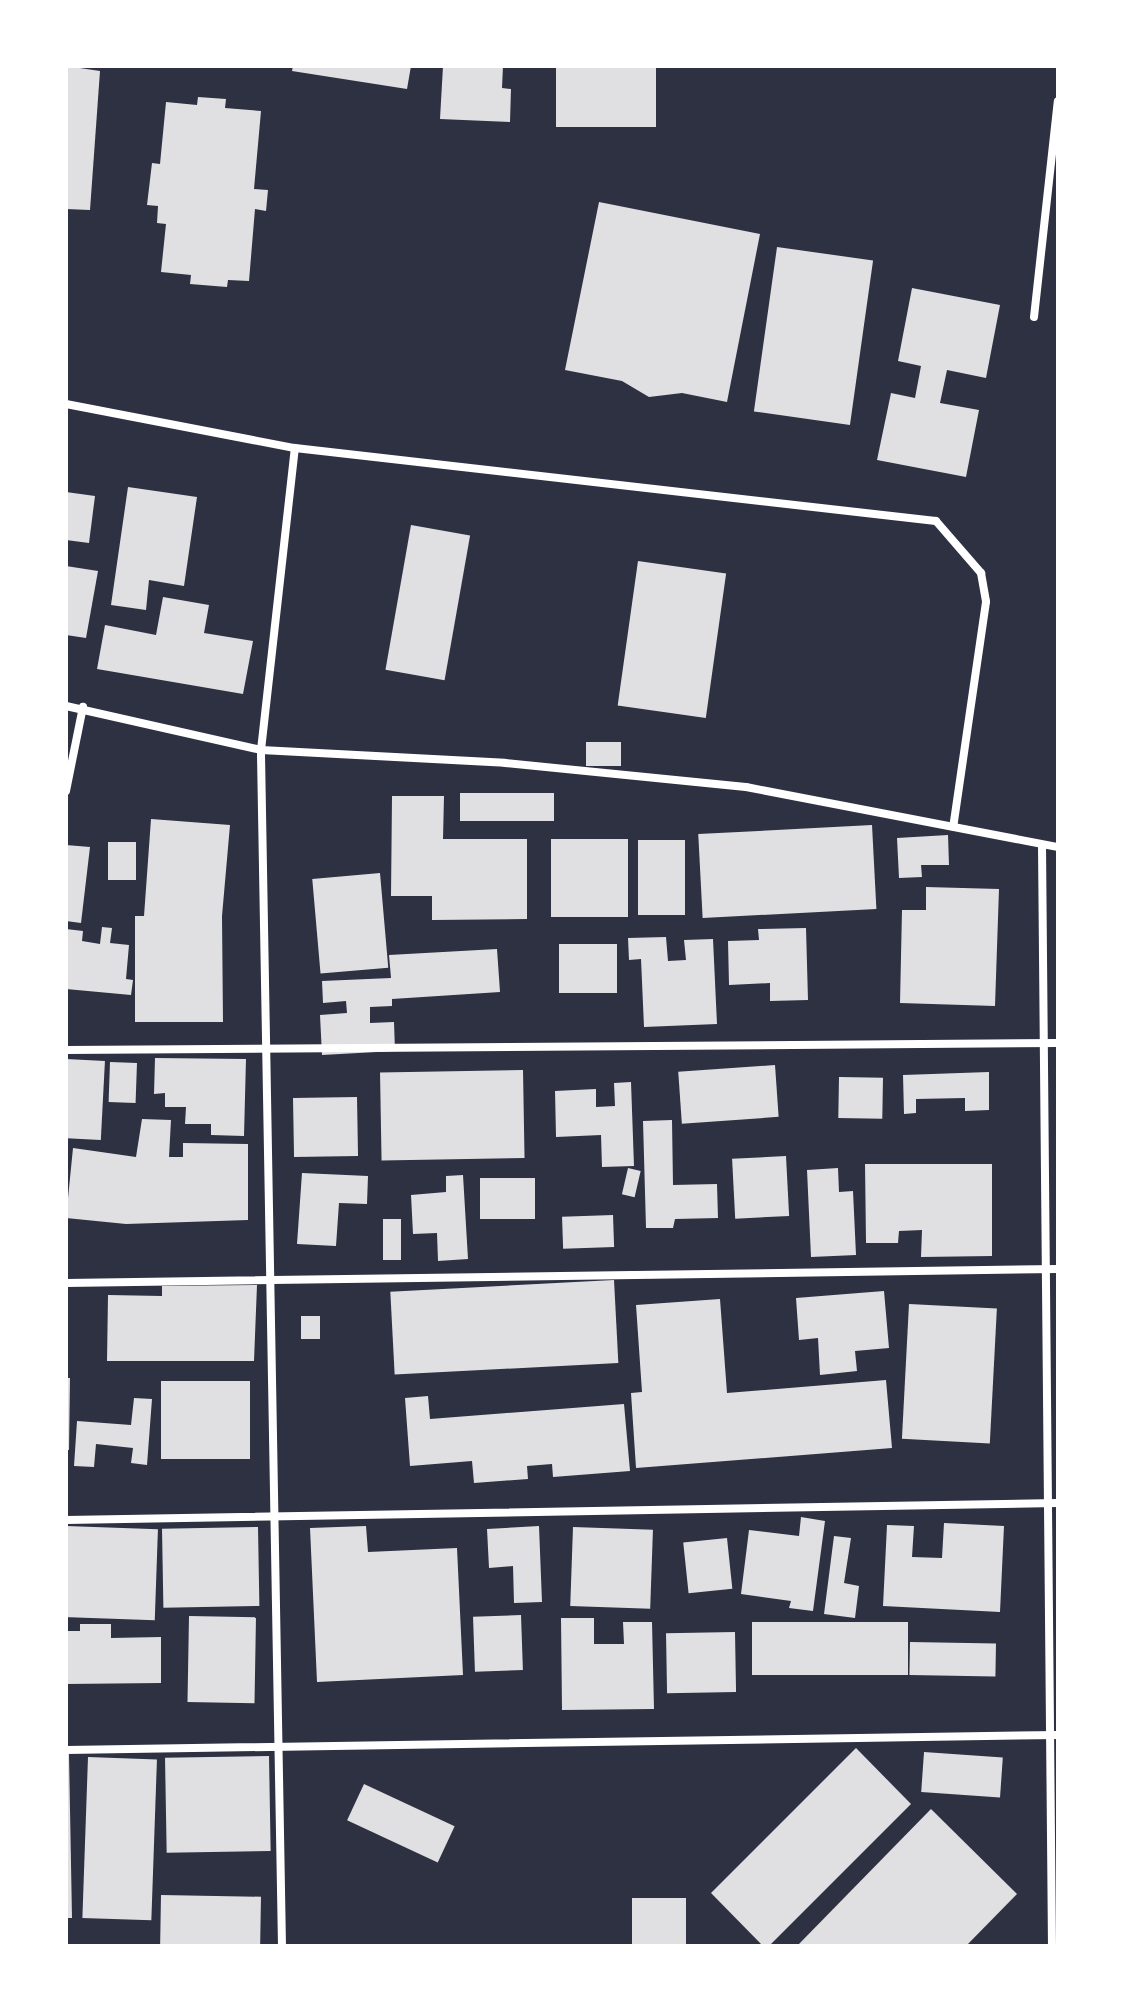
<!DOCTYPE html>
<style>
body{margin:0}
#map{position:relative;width:1124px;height:2012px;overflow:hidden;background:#2d3142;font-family:"Public Sans",sans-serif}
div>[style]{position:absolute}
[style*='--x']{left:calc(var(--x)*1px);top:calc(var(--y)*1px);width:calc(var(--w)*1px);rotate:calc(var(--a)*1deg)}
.building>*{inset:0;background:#e0e0e3;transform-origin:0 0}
.minor>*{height:8px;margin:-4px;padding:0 4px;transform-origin:4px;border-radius:4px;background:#fff}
span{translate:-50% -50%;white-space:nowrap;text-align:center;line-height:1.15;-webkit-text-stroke:8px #fff;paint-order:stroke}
.frame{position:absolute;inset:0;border:68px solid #fff;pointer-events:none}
</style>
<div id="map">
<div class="building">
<i style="clip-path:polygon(66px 66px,100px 71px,90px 210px,66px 209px)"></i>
<i style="clip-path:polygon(293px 66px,411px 66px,407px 89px,292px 71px)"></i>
<i style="clip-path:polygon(443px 66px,503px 66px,502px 88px,511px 89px,510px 122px,440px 119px)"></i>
<i style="left:556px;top:66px;width:100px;height:61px"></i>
<i style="clip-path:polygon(198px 97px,226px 99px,225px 108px,261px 111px,254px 189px,268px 190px,266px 211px,255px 209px,249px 281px,228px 280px,227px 287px,190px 284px,191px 275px,161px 272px,166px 224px,157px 223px,158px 206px,147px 205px,152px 163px,160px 164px,166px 102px,197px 105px)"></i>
<i style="clip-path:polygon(599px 202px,760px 234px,727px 402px,682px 393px,649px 397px,622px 381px,565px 370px)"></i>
<i style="left:777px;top:247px;width:97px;height:166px;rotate:8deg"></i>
<i style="clip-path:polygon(912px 288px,1000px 305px,986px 378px,947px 370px,940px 403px,979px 410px,966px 477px,877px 460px,891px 393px,915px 398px,921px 366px,898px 361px)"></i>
<i style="clip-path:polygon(128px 487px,197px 497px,184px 586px,149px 580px,146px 610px,111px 605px)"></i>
<i style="clip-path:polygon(66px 492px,95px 496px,89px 543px,66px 540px)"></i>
<i style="left:411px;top:525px;width:60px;height:147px;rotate:10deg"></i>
<i style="left:638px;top:561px;width:89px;height:146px;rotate:8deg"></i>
<i style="clip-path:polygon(66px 566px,98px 571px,86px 638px,66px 635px)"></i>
<i style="clip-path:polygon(163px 597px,209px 605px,204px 633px,253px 641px,243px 694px,97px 669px,105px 625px,156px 635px)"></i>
<i style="left:621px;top:742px;width:24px;height:35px;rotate:90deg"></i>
<i style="left:554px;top:793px;width:28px;height:94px;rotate:90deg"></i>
<i style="clip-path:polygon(392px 796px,444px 796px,443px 839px,527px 839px,527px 919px,432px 920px,432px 896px,391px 896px)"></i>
<i style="clip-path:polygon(151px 819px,230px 825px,222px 916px,223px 1022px,135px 1022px,135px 916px,144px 916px)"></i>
<i style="left:872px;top:825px;width:84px;height:174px;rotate:87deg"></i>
<i style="clip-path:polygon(948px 835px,949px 865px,921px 865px,922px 877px,899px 878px,897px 838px)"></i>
<i style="left:628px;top:839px;width:78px;height:77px;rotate:90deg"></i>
<i style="left:638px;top:840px;width:47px;height:75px"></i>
<i style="left:108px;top:842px;width:28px;height:38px"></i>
<i style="clip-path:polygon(66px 845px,90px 847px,81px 923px,66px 921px)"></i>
<i style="left:380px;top:873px;width:95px;height:68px;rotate:85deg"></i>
<i style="clip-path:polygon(926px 887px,999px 889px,995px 1006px,900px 1003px,902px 910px,926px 910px)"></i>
<i style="clip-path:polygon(102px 927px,112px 928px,110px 943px,129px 945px,126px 979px,133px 980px,131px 995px,66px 989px,66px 929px,83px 931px,82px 941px,100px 944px)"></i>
<i style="clip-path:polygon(806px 928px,808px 1000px,770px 1001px,770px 983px,729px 985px,728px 941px,759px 940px,758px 929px)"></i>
<i style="clip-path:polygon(666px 937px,668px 961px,686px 960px,684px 940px,713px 939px,717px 1024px,644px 1027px,641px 959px,629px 960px,628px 938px)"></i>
<i style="left:617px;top:944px;width:49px;height:58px;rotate:90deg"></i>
<i style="clip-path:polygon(497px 949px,500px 992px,392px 999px,392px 1006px,370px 1007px,370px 1023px,394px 1022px,395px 1051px,322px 1055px,320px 1015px,347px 1013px,346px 1001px,323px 1003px,322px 981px,391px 978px,389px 955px)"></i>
<i style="clip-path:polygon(155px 1058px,246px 1059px,244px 1136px,211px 1135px,211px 1124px,185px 1124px,186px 1107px,165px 1107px,165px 1093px,154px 1094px)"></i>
<i style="left:66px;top:1059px;width:39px;height:79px;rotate:3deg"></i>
<i style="left:110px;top:1062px;width:27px;height:40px;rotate:2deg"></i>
<i style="left:775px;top:1065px;width:52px;height:97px;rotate:86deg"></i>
<i style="left:523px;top:1070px;width:88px;height:143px;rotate:89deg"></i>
<i style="clip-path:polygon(989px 1072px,989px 1110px,965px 1111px,965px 1098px,916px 1099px,916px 1113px,904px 1114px,903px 1075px)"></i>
<i style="left:839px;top:1077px;width:44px;height:41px;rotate:1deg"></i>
<i style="clip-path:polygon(631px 1082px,634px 1166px,602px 1167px,601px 1135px,556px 1137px,555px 1091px,596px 1089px,596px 1107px,615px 1106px,614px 1083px)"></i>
<i style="left:357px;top:1097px;width:59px;height:64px;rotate:89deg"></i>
<i style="clip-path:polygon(142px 1119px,171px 1120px,169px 1157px,183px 1157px,183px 1143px,248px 1144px,248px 1220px,126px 1224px,66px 1218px,73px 1148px,136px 1157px)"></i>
<i style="clip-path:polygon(672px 1120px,673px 1185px,717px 1184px,718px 1218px,675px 1219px,673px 1228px,646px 1228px,643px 1121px)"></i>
<i style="left:786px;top:1156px;width:60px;height:54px;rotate:87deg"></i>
<i style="clip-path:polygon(865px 1164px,992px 1164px,992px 1256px,921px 1257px,922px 1230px,899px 1231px,898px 1243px,866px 1243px)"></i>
<i style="left:628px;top:1168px;width:13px;height:27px;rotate:13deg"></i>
<i style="clip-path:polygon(838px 1168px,839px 1192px,853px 1191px,856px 1255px,811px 1257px,807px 1170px)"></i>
<i style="clip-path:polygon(302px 1173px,368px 1176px,367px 1204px,339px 1203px,336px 1246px,297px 1244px)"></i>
<i style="clip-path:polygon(463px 1175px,468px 1259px,438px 1261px,437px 1233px,413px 1234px,411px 1195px,446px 1192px,446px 1176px)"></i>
<i style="left:535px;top:1178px;width:41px;height:55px;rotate:90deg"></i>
<i style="left:613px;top:1215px;width:32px;height:51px;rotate:88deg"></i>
<i style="left:383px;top:1219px;width:18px;height:41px"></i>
<i style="left:614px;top:1280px;width:83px;height:224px;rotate:87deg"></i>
<i style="clip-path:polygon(257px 1285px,254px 1361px,107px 1361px,108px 1295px,162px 1296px,162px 1286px)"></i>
<i style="clip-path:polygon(884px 1291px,889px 1348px,855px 1351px,857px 1371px,820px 1375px,818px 1338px,799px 1340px,796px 1298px)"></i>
<i style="clip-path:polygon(720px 1299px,727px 1393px,886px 1380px,892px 1448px,636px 1468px,631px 1393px,642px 1392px,636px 1305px)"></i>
<i style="left:909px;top:1304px;width:88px;height:135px;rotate:3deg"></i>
<i style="left:320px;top:1316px;width:23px;height:19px;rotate:90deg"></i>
<i style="clip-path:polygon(66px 1378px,70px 1378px,69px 1450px,66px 1450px)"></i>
<i style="left:161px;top:1381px;width:89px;height:78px"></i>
<i style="clip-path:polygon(428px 1396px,430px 1419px,624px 1404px,630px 1471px,553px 1477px,552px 1464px,527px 1466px,528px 1479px,474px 1483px,472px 1461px,410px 1466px,405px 1398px)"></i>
<i style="clip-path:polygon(134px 1398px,152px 1399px,147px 1465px,131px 1463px,133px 1448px,96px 1444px,94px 1467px,74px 1466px,77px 1421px,131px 1425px)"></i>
<i style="clip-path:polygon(801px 1517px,825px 1521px,813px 1611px,789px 1608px,791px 1601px,741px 1594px,749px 1530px,799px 1536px)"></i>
<i style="clip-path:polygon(944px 1523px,1004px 1526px,1000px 1612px,883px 1606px,887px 1525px,914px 1526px,912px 1557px,942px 1558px)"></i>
<i style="left:66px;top:1526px;width:92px;height:91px;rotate:2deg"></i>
<i style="clip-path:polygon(366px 1526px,368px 1552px,457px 1548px,463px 1675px,317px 1682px,310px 1528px)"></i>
<i style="clip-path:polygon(539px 1526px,542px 1602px,514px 1603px,513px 1566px,489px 1568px,487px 1529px)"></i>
<i style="left:258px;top:1527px;width:79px;height:96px;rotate:89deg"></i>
<i style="left:573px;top:1527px;width:80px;height:79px;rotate:2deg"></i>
<i style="clip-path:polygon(834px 1536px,851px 1538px,844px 1583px,859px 1586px,855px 1618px,824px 1614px)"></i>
<i style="left:727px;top:1538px;width:51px;height:44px;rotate:84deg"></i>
<i style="left:521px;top:1615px;width:55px;height:48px;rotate:88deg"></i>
<i style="left:189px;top:1616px;width:67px;height:86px;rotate:1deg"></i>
<i style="clip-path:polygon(561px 1618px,594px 1618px,594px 1644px,624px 1644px,623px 1622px,652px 1622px,654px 1709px,562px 1710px)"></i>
<i style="left:752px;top:1622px;width:156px;height:53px"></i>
<i style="clip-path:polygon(80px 1624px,111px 1624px,111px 1638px,161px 1637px,161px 1683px,66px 1684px,66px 1631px,80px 1631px)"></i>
<i style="left:735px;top:1632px;width:60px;height:69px;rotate:89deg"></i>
<i style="left:910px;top:1642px;width:86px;height:33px;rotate:1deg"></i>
<i style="clip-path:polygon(856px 1748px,911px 1804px,769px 1946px,763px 1946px,711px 1893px)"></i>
<i style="left:924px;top:1752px;width:79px;height:40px;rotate:4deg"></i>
<i style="clip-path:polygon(66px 1754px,69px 1754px,72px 1918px,66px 1918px)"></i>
<i style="left:269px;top:1756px;width:95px;height:104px;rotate:89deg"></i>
<i style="left:88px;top:1757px;width:69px;height:161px;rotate:2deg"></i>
<i style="left:364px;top:1784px;width:100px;height:40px;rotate:25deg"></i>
<i style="clip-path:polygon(931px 1809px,1017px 1894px,966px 1946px,797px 1946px)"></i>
<i style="left:161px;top:1895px;width:100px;height:51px;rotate:1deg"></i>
<i style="left:632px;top:1898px;width:54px;height:48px"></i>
</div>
<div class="minor">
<i style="--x:1034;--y:317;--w:217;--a:-83.7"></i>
<i style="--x:66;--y:404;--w:233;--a:10.9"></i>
<i style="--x:295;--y:448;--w:645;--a:6.5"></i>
<i style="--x:936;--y:521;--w:69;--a:49.1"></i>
<i style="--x:981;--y:573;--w:29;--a:80"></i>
<i style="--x:986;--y:602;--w:227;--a:98.3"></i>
<i style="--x:66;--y:706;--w:200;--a:12.7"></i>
<i style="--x:261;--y:750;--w:244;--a:3"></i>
<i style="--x:505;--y:763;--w:242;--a:5.7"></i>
<i style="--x:746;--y:787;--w:318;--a:10.9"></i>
<i style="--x:66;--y:791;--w:86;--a:-78.6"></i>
<i style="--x:1042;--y:845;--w:1101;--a:89.48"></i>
<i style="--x:66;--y:1050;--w:992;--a:-0.4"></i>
<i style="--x:66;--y:1283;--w:992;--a:-0.81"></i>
<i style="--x:66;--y:1520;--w:992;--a:-0.98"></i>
<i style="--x:66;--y:1750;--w:992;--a:-0.87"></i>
<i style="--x:282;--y:1946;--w:1196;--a:-91.01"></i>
<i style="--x:261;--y:750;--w:304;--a:-83.6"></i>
</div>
<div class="frame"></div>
</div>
